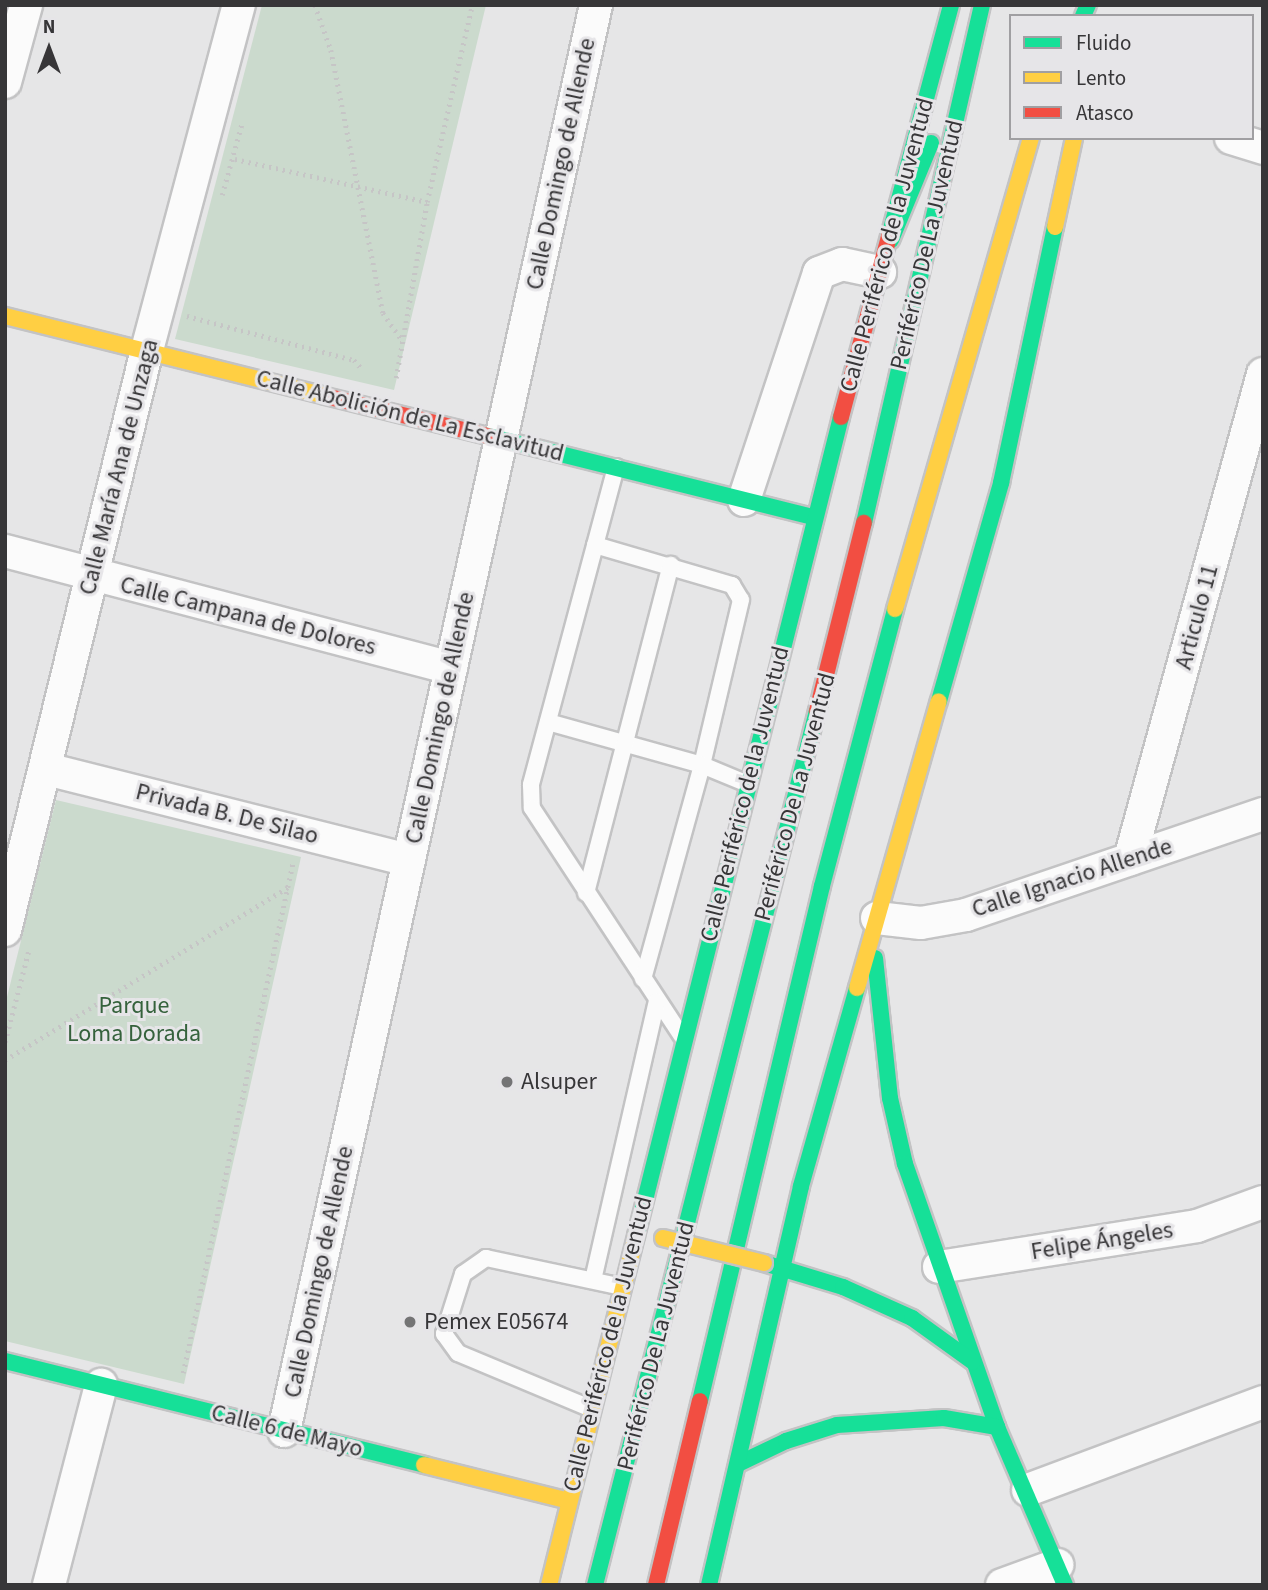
<!DOCTYPE html>
<meta charset="utf-8">
<style>
body{margin:0}
#map{position:relative;width:1268px;height:1590px;overflow:hidden;background:#e6e6e7;font-family:"Source Sans 3",sans-serif}
div>[style]{position:absolute}
[style*='--x']{left:calc(var(--x)*1px);top:calc(var(--y)*1px);width:calc(var(--w)*1px);rotate:calc(var(--a)*1deg)}
.green>*{inset:0;background:#cbdacd}
.path>*{height:4.5px;margin-top:-2.25px;transform-origin:0;background:repeating-linear-gradient(90deg,#c6c5c6 0 2px,transparent 0 7px)}
.roads{filter:drop-shadow(2px 0 #c3c3c4) drop-shadow(-2px 0 #c3c3c4) drop-shadow(0 2px #c3c3c4) drop-shadow(0 -2px #c3c3c4)}
.lane>*{height:16px;margin:-8px;padding:0 8px;transform-origin:8px;border-radius:8px;background:#fbfbfb}
.street>*{height:32px;margin:-16px;padding:0 16px;transform-origin:16px;border-radius:16px;background:#fbfbfb}
.fast>*{height:16px;margin:-8px;padding:0 8px;transform-origin:8px;border-radius:8px;background:#16e098}
.slow>*{height:16px;margin:-8px;padding:0 8px;transform-origin:8px;border-radius:8px;background:#ffcf43}
.jam>*{height:16px;margin:-8px;padding:0 8px;transform-origin:8px;border-radius:8px;background:#f24e42}
.bridges{filter:drop-shadow(2px 0 #c3c3c4) drop-shadow(-2px 0 #c3c3c4) drop-shadow(0 2px #c3c3c4) drop-shadow(0 -2px #c3c3c4)}
.slow-bridge>*{height:16px;margin:-8px;padding:0 8px;transform-origin:8px;border-radius:8px;background:#ffcf43}
.dots>*{width:19px;height:19px;translate:-50% -50%;box-sizing:border-box;border:4px solid #e6e5e8;border-radius:50%}
span{translate:-50% -50%;white-space:nowrap;text-align:center;line-height:1.15;-webkit-text-stroke:6px #e6e5e8;paint-order:stroke}
.street-label{font-size:24px;color:#373638}
.park-label{font-size:24px;color:#35623c}
.poi-label{font-size:24px;color:#373638}
.left{translate:0 -50%;text-align:left}
.frame{position:absolute;inset:0;border:7px solid #373638;pointer-events:none}
.legend{position:absolute;left:1009px;top:14px;width:245px;height:126px;box-sizing:border-box;background:#e6e5e8;border:2px solid #a09fa2;margin:0;padding:9px 12px;list-style:none;font-size:21px;color:#373638}
.legend li{display:flex;align-items:center;gap:14px;height:35px}
.legend b{width:35px;border:2px solid #a09fa2}
.north{position:absolute;left:14px;top:14px;width:70px;height:70px;-webkit-text-stroke:5px #e6e5e8;paint-order:stroke;rotate:0deg;font-size:19px;font-weight:700;line-height:28px;text-align:center;color:#373638}
.north::after{content:'';display:block;margin:auto;width:24px;height:32px;background:#373638;clip-path:polygon(50% 0,100% 100%,50% 72%,0 100%)}
</style>
<div id="map">
<div class="green">
<i style="clip-path:polygon(262px 5px,486px 5px,394px 390px,175px 339px)"></i>
<i style="clip-path:polygon(56px 800px,301px 857px,184px 1384px,5px 1341px,5px 1005px)"></i>
</div>
<div class="path">
<i style="--x:315;--y:5;--w:48;--a:70.4"></i>
<i style="--x:331;--y:50;--w:268;--a:78.8"></i>
<i style="--x:383;--y:313;--w:33;--a:55"></i>
<i style="--x:235;--y:159;--w:197;--a:12.6"></i>
<i style="--x:222;--y:195;--w:75;--a:-74.5"></i>
<i style="--x:187;--y:316;--w:173;--a:14.8"></i>
<i style="--x:354;--y:360;--w:12;--a:48"></i>
<i style="--x:396;--y:378;--w:179;--a:-80"></i>
<i style="--x:427;--y:202;--w:202;--a:-77.1"></i>
<i style="--x:5;--y:1042;--w:96;--a:-75.5"></i>
<i style="--x:5;--y:1060;--w:332;--a:-31.4"></i>
<i style="--x:183;--y:1373;--w:523;--a:-77.85"></i>
</div>
<div class="roads">
<div class="lane">
<i style="--x:616;--y:467;--w:329;--a:105"></i>
<i style="--x:531;--y:785;--w:23;--a:88"></i>
<i style="--x:532;--y:808;--w:272;--a:56.7"></i>
<i style="--x:595;--y:545;--w:143;--a:16.3"></i>
<i style="--x:732;--y:585;--w:17;--a:59"></i>
<i style="--x:741;--y:600;--w:170;--a:103.3"></i>
<i style="--x:702;--y:765;--w:222;--a:105.4"></i>
<i style="--x:548;--y:722;--w:160;--a:15.6"></i>
<i style="--x:702;--y:765;--w:50;--a:22.4"></i>
<i style="--x:586;--y:893;--w:339;--a:-75.5"></i>
<i style="--x:593;--y:1280;--w:286;--a:-77.1"></i>
<i style="--x:592;--y:1409;--w:145;--a:-157.3"></i>
<i style="--x:458;--y:1353;--w:24;--a:-126"></i>
<i style="--x:444;--y:1334;--w:63;--a:-72.4"></i>
<i style="--x:463;--y:1274;--w:28;--a:-35"></i>
<i style="--x:486;--y:1258;--w:140;--a:12"></i>
</div>
<div class="street">
<i style="--x:5;--y:82;--w:80;--a:-74.7"></i>
<i style="--x:1231;--y:138;--w:34;--a:17"></i>
<i style="--x:744;--y:500;--w:239;--a:-71.7"></i>
<i style="--x:819;--y:273;--w:25;--a:-21"></i>
<i style="--x:842;--y:264;--w:39;--a:12"></i>
<i style="--x:5;--y:551;--w:461;--a:14.7"></i>
<i style="--x:46;--y:769;--w:374;--a:14.1"></i>
<i style="--x:1130;--y:859;--w:503;--a:-74.66"></i>
<i style="--x:877;--y:918;--w:44;--a:6.5"></i>
<i style="--x:921;--y:923;--w:46;--a:-10.1"></i>
<i style="--x:966;--y:915;--w:314;--a:-18.8"></i>
<i style="--x:5;--y:930;--w:597;--a:-76.24"></i>
<i style="--x:147;--y:350;--w:357;--a:-75.1"></i>
<i style="--x:939;--y:1267;--w:261;--a:-9"></i>
<i style="--x:1197;--y:1226;--w:70;--a:-20"></i>
<i style="--x:284;--y:1431;--w:1460;--a:-77.66"></i>
<i style="--x:1028;--y:1490;--w:251;--a:-20.5"></i>
<i style="--x:49;--y:1585;--w:207;--a:-75.4"></i>
<i style="--x:1002;--y:1585;--w:59;--a:-20"></i>
</div>
<div class="fast">
<i style="--x:1083;--y:16;--w:12;--a:-66"></i>
<i style="--x:890;--y:233;--w:236;--a:-75"></i>
<i style="--x:891;--y:240;--w:105;--a:-67.6"></i>
<i style="--x:488;--y:436;--w:336;--a:14"></i>
<i style="--x:864;--y:523;--w:531;--a:-77.17"></i>
<i style="--x:939;--y:701;--w:227;--a:-74.1"></i>
<i style="--x:1001;--y:483;--w:262;--a:-78.1"></i>
<i style="--x:875;--y:958;--w:141;--a:83.9"></i>
<i style="--x:890;--y:1098;--w:68;--a:77.2"></i>
<i style="--x:905;--y:1164;--w:279;--a:70.7"></i>
<i style="--x:997;--y:1427;--w:172;--a:66.7"></i>
<i style="--x:636;--y:1236;--w:844;--a:-75.95"></i>
<i style="--x:764;--y:1263;--w:83;--a:16.9"></i>
<i style="--x:843;--y:1287;--w:76;--a:24.2"></i>
<i style="--x:912;--y:1318;--w:75;--a:35.8"></i>
<i style="--x:5;--y:1361;--w:432;--a:13.9"></i>
<i style="--x:700;--y:1401;--w:529;--a:-76.67"></i>
<i style="--x:822;--y:886;--w:286;--a:-75.2"></i>
<i style="--x:738;--y:1464;--w:53;--a:-25.6"></i>
<i style="--x:786;--y:1441;--w:53;--a:-17.4"></i>
<i style="--x:837;--y:1425;--w:107;--a:-3.7"></i>
<i style="--x:944;--y:1418;--w:54;--a:9.6"></i>
<i style="--x:595;--y:1585;--w:902;--a:-75.75"></i>
<i style="--x:709;--y:1585;--w:409;--a:-77"></i>
<i style="--x:801;--y:1186;--w:206;--a:-74.2"></i>
</div>
<div class="slow">
<i style="--x:1055;--y:227;--w:91;--a:-77.9"></i>
<i style="--x:5;--y:316;--w:330;--a:14"></i>
<i style="--x:895;--y:609;--w:490;--a:-73.9"></i>
<i style="--x:857;--y:988;--w:298;--a:-74.1"></i>
<i style="--x:424;--y:1465;--w:149;--a:13.9"></i>
<i style="--x:549;--y:1585;--w:360;--a:-76"></i>
</div>
<div class="jam">
<i style="--x:325;--y:396;--w:168;--a:13.8"></i>
<i style="--x:841;--y:417;--w:190;--a:-75.1"></i>
<i style="--x:817;--y:711;--w:194;--a:-76"></i>
<i style="--x:656;--y:1585;--w:189;--a:-76.6"></i>
</div>
</div>
<div class="bridges">
<div class="slow-bridge">
<i style="--x:663;--y:1238;--w:104;--a:13.9"></i>
</div>
</div>
<div class="dots">
<i style="left:507px;top:1082px;background:#747475"></i>
<i style="left:410px;top:1322px;background:#747475"></i>
</div>
<div class="street-label">
<span style="left:561px;top:164px;rotate:-78deg">Calle Domingo de Allende</span>
<span style="left:887px;top:245px;rotate:-75deg">Calle Periférico de la Juventud</span>
<span style="left:927px;top:245px;rotate:-77deg">Periférico De La Juventud</span>
<span style="left:410px;top:416px;rotate:14deg">Calle Abolición de La Esclavitud</span>
<span style="left:119px;top:467px;rotate:-76deg">Calle María Ana de Unzaga</span>
<span style="left:248px;top:616px;rotate:14deg">Calle Campana de Dolores</span>
<span style="left:1197px;top:617px;rotate:-75deg">Articulo 11</span>
<span style="left:440px;top:718px;rotate:-78deg">Calle Domingo de Allende</span>
<span style="left:745px;top:794px;rotate:-76deg">Calle Periférico de la Juventud</span>
<span style="left:795px;top:797px;rotate:-75deg">Periférico De La Juventud</span>
<span style="left:227px;top:814px;rotate:14deg">Privada B. De Silao</span>
<span style="left:1072px;top:878px;rotate:-18deg">Calle Ignacio Allende</span>
<span style="left:1102px;top:1241px;rotate:-9deg">Felipe Ángeles</span>
<span style="left:319px;top:1272px;rotate:-78deg">Calle Domingo de Allende</span>
<span style="left:608px;top:1344px;rotate:-76deg">Calle Periférico de la Juventud</span>
<span style="left:656px;top:1346px;rotate:-76deg">Periférico De La Juventud</span>
<span style="left:287px;top:1431px;rotate:14deg">Calle 6 de Mayo</span>
</div>
<div class="park-label">
<span style="left:134px;top:1020px">Parque<br>Loma Dorada</span>
</div>
<div class="poi-label">
<span class="left" style="left:521px;top:1082px">Alsuper</span>
<span class="left" style="left:424px;top:1322px">Pemex E05674</span>
</div>
<div class="frame"></div>
<ul class="legend">
<li><b style="height:9px;background:#16e098"></b>Fluido</li>
<li><b style="height:9px;background:#ffcf43"></b>Lento</li>
<li><b style="height:9px;background:#f24e42"></b>Atasco</li>
</ul>
<div class="north">N</div>
</div>
